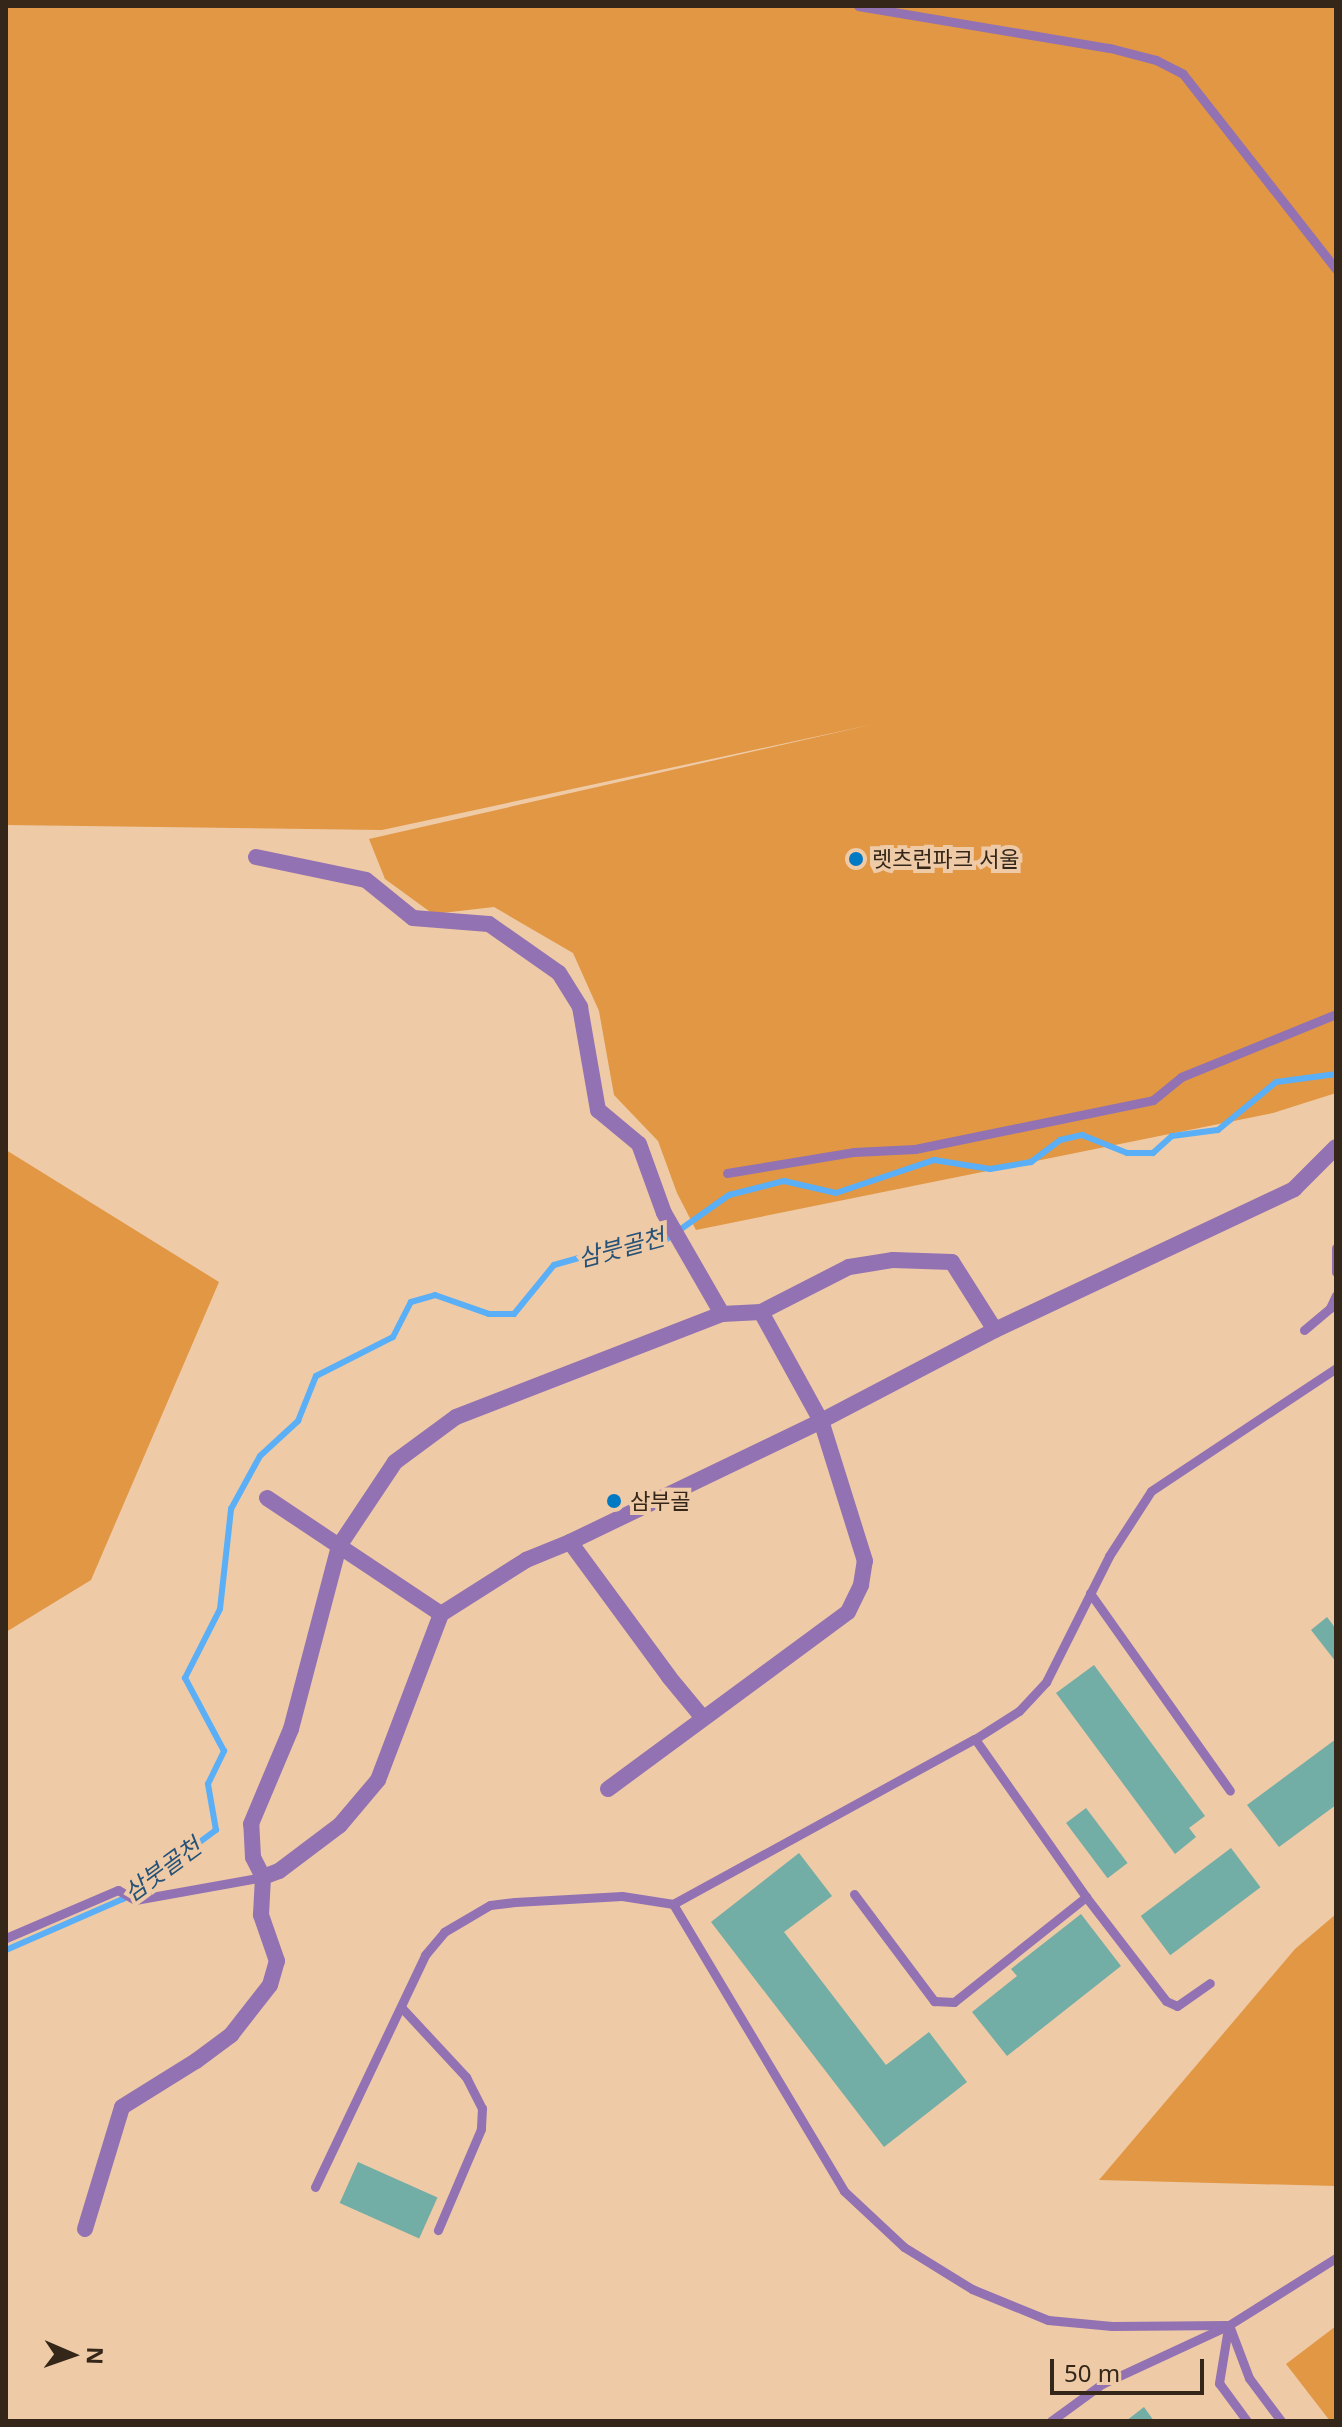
<!DOCTYPE html>
<meta charset="utf-8">
<style>
body{margin:0}
#map{position:relative;width:1342px;height:2427px;overflow:hidden;background:#eecaa7;font-family:"Noto Sans","Noto Sans KR",sans-serif}
div>[style]{position:absolute}
[style*='--x']{left:calc(var(--x)*1px);top:calc(var(--y)*1px);width:calc(var(--w)*1px);rotate:calc(var(--a)*1deg)}
.green>*{inset:0;background:#e19744}
.stream>*{height:6px;margin:-3px;padding:0 3px;transform-origin:3px;border-radius:3px;background:#5aaff6}
.building>*{inset:0;background:#72ada6;transform-origin:0 0}
.lane>*{height:9px;margin:-4.5px;padding:0 4.5px;transform-origin:4.5px;border-radius:4.5px;background:#9272b2}
.street>*{height:16px;margin:-8px;padding:0 8px;transform-origin:8px;border-radius:8px;background:#9272b2}
.dots>*{width:22px;height:22px;translate:-50% -50%;box-sizing:border-box;border:4px solid #eecaa7;border-radius:50%}
span{translate:-50% -50%;white-space:nowrap;text-align:center;line-height:1.15;-webkit-text-stroke:8px #eecaa7;paint-order:stroke}
.poi-label{font-size:22px;color:#342719}
.left{translate:0 -50%;text-align:left}
.water-label{font-size:24px;color:#265277;font-style:italic}
.frame{position:absolute;inset:0;border:8px solid #342719;pointer-events:none}
.north{position:absolute;left:32px;top:2315px;width:80px;height:80px;-webkit-text-stroke:6px #eecaa7;paint-order:stroke;rotate:92deg;font-size:22px;font-weight:700;line-height:32px;text-align:center;color:#342719}
.north::after{content:'';display:block;margin:auto;width:28px;height:36px;background:#342719;clip-path:polygon(50% 0,100% 100%,50% 72%,0 100%)}
.scale{position:absolute;left:1050px;top:2359px;width:154px;height:36px;box-sizing:border-box;border:4px solid #342719;border-top:0;padding-left:10px;font-size:24px;line-height:28px;white-space:nowrap;color:#342719;-webkit-text-stroke:6px #eecaa7;paint-order:stroke}
</style>
<div id="map">
<div class="green">
<i style="clip-path:polygon(6px 6px,1336px 6px,1336px 1093px,1273px 1113px,696px 1230px,677px 1193px,658px 1141px,614px 1095px,599px 1011px,573px 953px,494px 907px,433px 914px,385px 879px,369px 839px,874px 724px,382px 830px,6px 825px)"></i>
<i style="clip-path:polygon(6px 1150px,219px 1282px,91px 1580px,6px 1632px)"></i>
<i style="clip-path:polygon(1336px 1914px,1336px 2186px,1099px 2180px,1295px 1949px)"></i>
<i style="clip-path:polygon(1336px 2326px,1336px 2421px,1330px 2421px,1286px 2364px)"></i>
</div>
<div class="stream">
<i style="--x:6;--y:1950;--w:128;--a:-23.6"></i>
<i style="--x:123;--y:1899;--w:116;--a:-36.6"></i>
<i style="--x:216;--y:1830;--w:47;--a:-99.9"></i>
<i style="--x:208;--y:1784;--w:37;--a:-64"></i>
<i style="--x:224;--y:1751;--w:83;--a:-118.1"></i>
<i style="--x:185;--y:1678;--w:77;--a:-63.1"></i>
<i style="--x:220;--y:1609;--w:101;--a:-83.7"></i>
<i style="--x:231;--y:1509;--w:60;--a:-61.3"></i>
<i style="--x:260;--y:1456;--w:52;--a:-42.6"></i>
<i style="--x:298;--y:1421;--w:48;--a:-68.2"></i>
<i style="--x:316;--y:1376;--w:86;--a:-26.9"></i>
<i style="--x:393;--y:1337;--w:39;--a:-63"></i>
<i style="--x:411;--y:1302;--w:25;--a:-16"></i>
<i style="--x:435;--y:1295;--w:57;--a:19.4"></i>
<i style="--x:489;--y:1314;--w:25;--a:0"></i>
<i style="--x:514;--y:1314;--w:63;--a:-50.8"></i>
<i style="--x:554;--y:1265;--w:70;--a:-15.8"></i>
<i style="--x:621;--y:1246;--w:43;--a:-6.6"></i>
<i style="--x:664;--y:1241;--w:80;--a:-35.3"></i>
<i style="--x:729;--y:1195;--w:57;--a:-14.3"></i>
<i style="--x:784;--y:1181;--w:53;--a:13"></i>
<i style="--x:836;--y:1193;--w:103;--a:-18.6"></i>
<i style="--x:934;--y:1160;--w:57;--a:9.1"></i>
<i style="--x:990;--y:1169;--w:42;--a:-9.7"></i>
<i style="--x:1031;--y:1162;--w:36;--a:-37"></i>
<i style="--x:1060;--y:1140;--w:23;--a:-13"></i>
<i style="--x:1082;--y:1135;--w:48;--a:21.8"></i>
<i style="--x:1127;--y:1153;--w:26;--a:0"></i>
<i style="--x:1153;--y:1153;--w:25;--a:-42"></i>
<i style="--x:1172;--y:1136;--w:46;--a:-7.4"></i>
<i style="--x:1218;--y:1130;--w:75;--a:-39.6"></i>
<i style="--x:1276;--y:1082;--w:61;--a:-7.6"></i>
</div>
<div class="building">
<i style="clip-path:polygon(1327px 1617px,1336px 1629px,1336px 1662px,1311px 1630px)"></i>
<i style="clip-path:polygon(1094px 1665px,1205px 1816px,1189px 1828px,1196px 1837px,1175px 1854px,1056px 1693px)"></i>
<i style="clip-path:polygon(1336px 1739px,1336px 1805px,1279px 1847px,1247px 1805px)"></i>
<i style="left:1086px;top:1808px;width:69px;height:25px;rotate:53deg"></i>
<i style="left:1231px;top:1848px;width:49px;height:113px;rotate:53deg"></i>
<i style="clip-path:polygon(799px 1853px,832px 1896px,784px 1932px,886px 2065px,929px 2032px,967px 2082px,884px 2147px,711px 1922px)"></i>
<i style="clip-path:polygon(1081px 1914px,1121px 1966px,1007px 2056px,972px 2012px,1017px 1976px,1011px 1969px)"></i>
<i style="left:358px;top:2162px;width:87px;height:45px;rotate:24deg"></i>
<i style="clip-path:polygon(1144px 2407px,1154px 2421px,1126px 2421px)"></i>
</div>
<div class="lane">
<i style="--x:858;--y:6;--w:255;--a:9.5"></i>
<i style="--x:1110;--y:48;--w:48;--a:14.6"></i>
<i style="--x:1156;--y:60;--w:30;--a:27"></i>
<i style="--x:1183;--y:74;--w:248;--a:51.9"></i>
<i style="--x:727;--y:1173;--w:129;--a:-9.4"></i>
<i style="--x:854;--y:1152;--w:61;--a:-2.8"></i>
<i style="--x:915;--y:1149;--w:243;--a:-11.6"></i>
<i style="--x:1153;--y:1100;--w:36;--a:-39"></i>
<i style="--x:1181;--y:1077;--w:167;--a:-22.1"></i>
<i style="--x:1336;--y:1248;--w:24;--a:90"></i>
<i style="--x:1304;--y:1330;--w:34;--a:-40"></i>
<i style="--x:1330;--y:1308;--w:14;--a:-65"></i>
<i style="--x:1090;--y:1593;--w:242;--a:54.7"></i>
<i style="--x:975;--y:1739;--w:193;--a:54.9"></i>
<i style="--x:854;--y:1894;--w:134;--a:53.2"></i>
<i style="--x:934;--y:2001;--w:20;--a:3"></i>
<i style="--x:954;--y:2002;--w:169;--a:-38.5"></i>
<i style="--x:1086;--y:1897;--w:131;--a:52.4"></i>
<i style="--x:1166;--y:2001;--w:12;--a:24"></i>
<i style="--x:1177;--y:2006;--w:40;--a:-34.9"></i>
<i style="--x:673;--y:1904;--w:334;--a:59.2"></i>
<i style="--x:844;--y:2191;--w:82;--a:43"></i>
<i style="--x:904;--y:2247;--w:80;--a:31.7"></i>
<i style="--x:972;--y:2289;--w:82;--a:22.2"></i>
<i style="--x:1048;--y:2320;--w:64;--a:5.4"></i>
<i style="--x:1112;--y:2326;--w:117;--a:-0.5"></i>
<i style="--x:6;--y:1938;--w:122;--a:-23.2"></i>
<i style="--x:118;--y:1890;--w:20;--a:30"></i>
<i style="--x:135;--y:1900;--w:130;--a:-10.2"></i>
<i style="--x:401;--y:2007;--w:96;--a:47.1"></i>
<i style="--x:466;--y:2077;--w:35;--a:63"></i>
<i style="--x:482;--y:2108;--w:21;--a:93"></i>
<i style="--x:481;--y:2129;--w:110;--a:113.1"></i>
<i style="--x:315;--y:2187;--w:257;--a:-64.6"></i>
<i style="--x:425;--y:1955;--w:30;--a:-50"></i>
<i style="--x:444;--y:1932;--w:53;--a:-30.4"></i>
<i style="--x:490;--y:1905;--w:25;--a:-7"></i>
<i style="--x:515;--y:1902;--w:107;--a:-3.2"></i>
<i style="--x:622;--y:1896;--w:52;--a:8.9"></i>
<i style="--x:673;--y:1904;--w:344;--a:-28.7"></i>
<i style="--x:975;--y:1739;--w:52;--a:-32.5"></i>
<i style="--x:1019;--y:1711;--w:40;--a:-47"></i>
<i style="--x:1046;--y:1682;--w:141;--a:-63.4"></i>
<i style="--x:1109;--y:1556;--w:77;--a:-57.1"></i>
<i style="--x:1151;--y:1491;--w:222;--a:-33.6"></i>
<i style="--x:1229;--y:2325;--w:57;--a:69.3"></i>
<i style="--x:1249;--y:2378;--w:54;--a:53.3"></i>
<i style="--x:1228;--y:2328;--w:56;--a:99.3"></i>
<i style="--x:1219;--y:2383;--w:47;--a:53.6"></i>
<i style="--x:1051;--y:2421;--w:63;--a:-36"></i>
<i style="--x:1102;--y:2384;--w:140;--a:-24.9"></i>
<i style="--x:1229;--y:2325;--w:126;--a:-32.1"></i>
</div>
<div class="street">
<i style="--x:256;--y:857;--w:112;--a:11.8"></i>
<i style="--x:366;--y:880;--w:60;--a:39"></i>
<i style="--x:413;--y:918;--w:76;--a:4.5"></i>
<i style="--x:489;--y:924;--w:85;--a:35"></i>
<i style="--x:559;--y:973;--w:40;--a:58"></i>
<i style="--x:580;--y:1007;--w:105;--a:80.1"></i>
<i style="--x:598;--y:1110;--w:53;--a:39.7"></i>
<i style="--x:639;--y:1144;--w:73;--a:70.1"></i>
<i style="--x:664;--y:1213;--w:116;--a:60.1"></i>
<i style="--x:267;--y:1498;--w:209;--a:33.7"></i>
<i style="--x:570;--y:1542;--w:167;--a:53.7"></i>
<i style="--x:669;--y:1677;--w:53;--a:50.3"></i>
<i style="--x:608;--y:1789;--w:298;--a:-36.4"></i>
<i style="--x:848;--y:1612;--w:30;--a:-64"></i>
<i style="--x:861;--y:1585;--w:24;--a:-81"></i>
<i style="--x:865;--y:1561;--w:147;--a:-107.4"></i>
<i style="--x:821;--y:1421;--w:124;--a:-118.8"></i>
<i style="--x:263;--y:1877;--w:17;--a:-21"></i>
<i style="--x:279;--y:1871;--w:76;--a:-37"></i>
<i style="--x:340;--y:1825;--w:59;--a:-49.8"></i>
<i style="--x:378;--y:1780;--w:178;--a:-69.2"></i>
<i style="--x:441;--y:1614;--w:101;--a:-32.4"></i>
<i style="--x:526;--y:1560;--w:48;--a:-22.2"></i>
<i style="--x:570;--y:1542;--w:279;--a:-25.7"></i>
<i style="--x:821;--y:1421;--w:196;--a:-27.6"></i>
<i style="--x:995;--y:1330;--w:331;--a:-25.2"></i>
<i style="--x:1294;--y:1189;--w:59;--a:-45"></i>
<i style="--x:85;--y:2229;--w:127;--a:-73.1"></i>
<i style="--x:122;--y:2107;--w:87;--a:-31.9"></i>
<i style="--x:196;--y:2061;--w:44;--a:-36.6"></i>
<i style="--x:231;--y:2035;--w:63;--a:-52"></i>
<i style="--x:270;--y:1985;--w:25;--a:-74"></i>
<i style="--x:277;--y:1961;--w:49;--a:-109.2"></i>
<i style="--x:261;--y:1915;--w:38;--a:-87"></i>
<i style="--x:263;--y:1877;--w:22;--a:-117"></i>
<i style="--x:253;--y:1857;--w:33;--a:-93"></i>
<i style="--x:251;--y:1824;--w:103;--a:-67.2"></i>
<i style="--x:291;--y:1729;--w:189;--a:-75.3"></i>
<i style="--x:339;--y:1546;--w:101;--a:-56.3"></i>
<i style="--x:395;--y:1462;--w:76;--a:-36.4"></i>
<i style="--x:456;--y:1417;--w:285;--a:-21.2"></i>
<i style="--x:722;--y:1314;--w:39;--a:-3"></i>
<i style="--x:761;--y:1312;--w:99;--a:-27.1"></i>
<i style="--x:849;--y:1267;--w:45;--a:-9"></i>
<i style="--x:893;--y:1260;--w:59;--a:1.9"></i>
<i style="--x:952;--y:1262;--w:80;--a:57.7"></i>
</div>
<div class="dots">
<i style="left:856px;top:859px;background:#0279c3"></i>
<i style="left:614px;top:1501px;background:#0279c3"></i>
</div>
<div class="poi-label">
<span class="left" style="left:872px;top:859px">렛츠런파크 서울</span>
<span class="left" style="left:630px;top:1501px">삼부골</span>
</div>
<div class="water-label">
<span style="left:621px;top:1247px;rotate:-15deg">삼붓골천</span>
<span style="left:162px;top:1869px;rotate:-36deg">삼붓골천</span>
</div>
<div class="frame"></div>
<div class="north">N</div>
<div class="scale">50 m</div>
</div>
